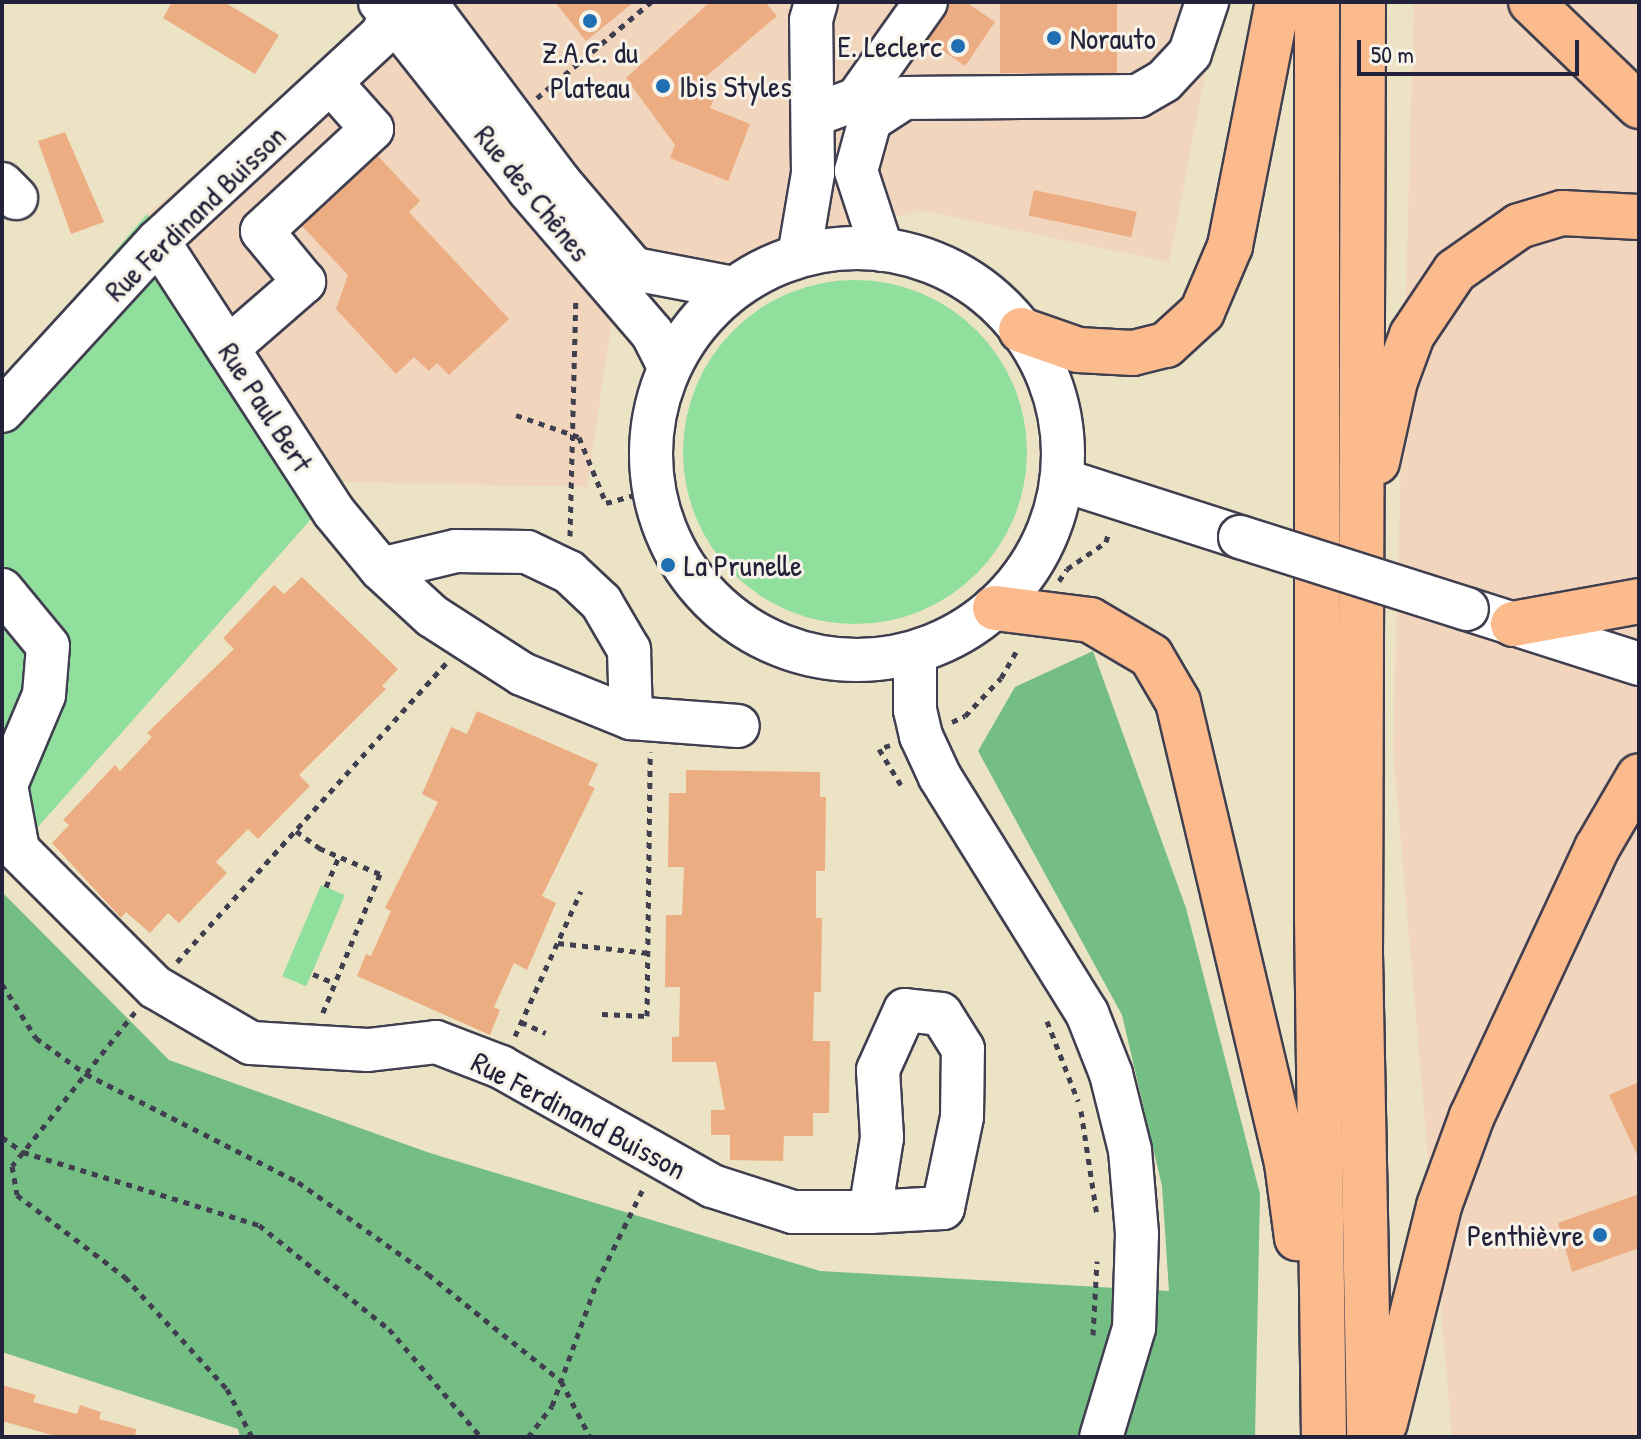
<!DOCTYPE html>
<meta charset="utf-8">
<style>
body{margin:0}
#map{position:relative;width:1641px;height:1439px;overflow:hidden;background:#ece3c5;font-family:"Patrick Hand",sans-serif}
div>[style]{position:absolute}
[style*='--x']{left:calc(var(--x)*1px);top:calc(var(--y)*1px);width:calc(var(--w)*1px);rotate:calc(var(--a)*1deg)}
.built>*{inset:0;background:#f1d5bd}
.green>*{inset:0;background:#91df9c;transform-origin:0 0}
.round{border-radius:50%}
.forest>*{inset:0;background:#74be84}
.building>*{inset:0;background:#edad82;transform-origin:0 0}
.path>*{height:5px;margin-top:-2.5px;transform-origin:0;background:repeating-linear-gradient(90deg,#403f50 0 6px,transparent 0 12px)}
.roads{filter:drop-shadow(2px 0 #403f50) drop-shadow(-2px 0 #403f50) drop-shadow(0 2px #403f50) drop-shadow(0 -2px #403f50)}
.minor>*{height:42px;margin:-21px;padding:0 21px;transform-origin:21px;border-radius:21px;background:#fff}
.minor>.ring{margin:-21px;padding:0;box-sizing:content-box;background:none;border:42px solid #fff;border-radius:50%}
.highway>*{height:44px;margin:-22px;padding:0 22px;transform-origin:22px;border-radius:22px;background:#fbbb8d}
.bridges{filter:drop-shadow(2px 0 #403f50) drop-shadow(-2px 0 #403f50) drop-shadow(0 2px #403f50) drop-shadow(0 -2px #403f50)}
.minor-bridge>*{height:42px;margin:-21px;padding:0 21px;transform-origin:21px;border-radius:21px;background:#fff}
.dots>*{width:22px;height:22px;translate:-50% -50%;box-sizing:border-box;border:4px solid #f7f3e8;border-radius:50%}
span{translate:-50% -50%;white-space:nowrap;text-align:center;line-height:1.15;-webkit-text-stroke:6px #f7f3e8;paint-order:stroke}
.poi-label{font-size:30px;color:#22223b}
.left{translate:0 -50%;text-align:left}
.right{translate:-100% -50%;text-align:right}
.street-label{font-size:30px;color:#22223b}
.frame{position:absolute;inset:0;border:4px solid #22223b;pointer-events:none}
.scale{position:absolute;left:1357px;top:40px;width:222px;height:36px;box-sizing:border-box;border:4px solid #22223b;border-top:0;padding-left:10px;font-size:24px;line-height:28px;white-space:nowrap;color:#22223b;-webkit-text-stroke:6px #f7f3e8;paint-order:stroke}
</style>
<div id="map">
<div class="built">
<i style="clip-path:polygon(404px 2px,1219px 2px,1169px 262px,919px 210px,616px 293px,587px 487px,344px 482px,147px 214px)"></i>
<i style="clip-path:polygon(1414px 2px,1639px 2px,1639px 1437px,1452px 1437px,1393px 749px)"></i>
</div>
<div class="green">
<i style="clip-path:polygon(147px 214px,344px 482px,37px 828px,2px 857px,2px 383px)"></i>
<i class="round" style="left:683px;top:280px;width:344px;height:344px"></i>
<i style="left:321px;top:885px;width:26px;height:99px;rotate:23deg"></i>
</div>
<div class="forest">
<i style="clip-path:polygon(1093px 651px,1186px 908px,1260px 1194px,1255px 1437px,240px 1437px,238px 1429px,2px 1352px,2px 892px,169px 1060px,430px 1153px,820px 1271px,1169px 1291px,1162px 1186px,1122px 1015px,978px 751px,1015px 687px)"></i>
</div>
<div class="building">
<i style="clip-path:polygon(172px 2px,224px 2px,279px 35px,255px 74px,163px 18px)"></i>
<i style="clip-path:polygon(555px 2px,634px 2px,586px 41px)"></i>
<i style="clip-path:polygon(710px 2px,765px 2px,777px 16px,690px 90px,714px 99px,710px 108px,750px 124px,728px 181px,670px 158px,675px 145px,626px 78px)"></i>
<i style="clip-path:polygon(950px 2px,966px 2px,995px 22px,965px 66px,928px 40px)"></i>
<i style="left:1000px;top:2px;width:117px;height:71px"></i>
<i style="clip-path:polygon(65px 132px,104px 222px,71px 234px,38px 141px)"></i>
<i style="clip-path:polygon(378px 156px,420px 201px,409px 212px,509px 319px,449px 375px,437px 363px,429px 371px,414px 357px,396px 374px,336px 309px,348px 275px,302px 226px)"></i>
<i style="left:1034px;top:190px;width:105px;height:26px;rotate:12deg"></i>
<i style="clip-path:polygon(302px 577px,398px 669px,382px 686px,386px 689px,299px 775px,310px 786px,258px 839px,248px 829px,216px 862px,227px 873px,179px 923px,168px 913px,150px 933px,126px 912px,121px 918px,52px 843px,69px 825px,63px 820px,115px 765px,120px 771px,152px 737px,147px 733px,234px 649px,223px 638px,274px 585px,284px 594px)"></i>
<i style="clip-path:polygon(477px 711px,598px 764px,588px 785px,595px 788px,542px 896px,556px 903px,527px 970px,514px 963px,494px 1007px,500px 1010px,490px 1035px,357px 976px,366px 954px,371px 956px,391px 911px,385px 908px,438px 802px,422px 794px,451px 727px,467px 734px)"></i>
<i style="clip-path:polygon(686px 770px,820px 772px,820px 797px,826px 797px,825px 871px,816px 871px,816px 918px,822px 918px,821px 992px,814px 992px,813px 1041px,830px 1041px,829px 1113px,813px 1113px,813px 1136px,784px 1136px,783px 1161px,730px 1160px,730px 1135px,711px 1135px,711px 1110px,725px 1110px,716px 1062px,672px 1062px,672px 1037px,679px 1037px,680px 987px,665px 987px,666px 915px,682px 915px,684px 867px,668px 867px,669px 793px,686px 793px)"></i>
<i style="clip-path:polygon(1639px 1082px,1639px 1159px,1609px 1095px)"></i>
<i style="clip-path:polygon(1639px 1194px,1639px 1248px,1572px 1272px,1558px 1223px)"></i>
<i style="clip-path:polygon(2px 1385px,36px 1395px,33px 1402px,77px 1414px,80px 1405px,101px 1412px,99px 1419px,136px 1429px,135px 1437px,59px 1437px,2px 1421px)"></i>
</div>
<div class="path">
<i style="--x:537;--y:98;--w:149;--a:-40.1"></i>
<i style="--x:516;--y:415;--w:67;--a:19.2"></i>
<i style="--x:579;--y:437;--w:71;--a:67.8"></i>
<i style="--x:606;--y:503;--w:49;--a:-15.5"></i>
<i style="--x:570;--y:536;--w:238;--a:-88.6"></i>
<i style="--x:1059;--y:581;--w:14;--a:-56"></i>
<i style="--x:1067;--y:569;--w:47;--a:-34.7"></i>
<i style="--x:1106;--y:542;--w:11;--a:-75"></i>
<i style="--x:952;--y:722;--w:14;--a:-25"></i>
<i style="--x:965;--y:716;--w:52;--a:-46.5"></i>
<i style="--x:1001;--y:678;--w:34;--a:-60"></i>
<i style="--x:890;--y:745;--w:12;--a:160"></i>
<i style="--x:879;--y:749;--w:42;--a:58.6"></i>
<i style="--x:296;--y:831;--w:29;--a:36"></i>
<i style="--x:319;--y:848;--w:66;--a:23.1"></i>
<i style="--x:380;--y:874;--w:152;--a:112.4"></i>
<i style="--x:326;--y:887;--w:33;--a:-67"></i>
<i style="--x:558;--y:943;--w:91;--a:6.3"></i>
<i style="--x:177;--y:962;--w:402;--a:-48"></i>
<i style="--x:313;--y:974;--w:23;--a:23"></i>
<i style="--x:2;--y:984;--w:64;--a:57.8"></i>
<i style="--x:36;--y:1038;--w:62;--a:35.8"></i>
<i style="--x:86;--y:1074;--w:238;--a:27"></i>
<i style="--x:298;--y:1182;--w:159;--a:35.3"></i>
<i style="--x:428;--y:1274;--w:171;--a:38.8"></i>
<i style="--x:561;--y:1381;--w:63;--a:62.6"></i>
<i style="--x:135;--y:1012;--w:197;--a:128.6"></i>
<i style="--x:12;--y:1166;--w:29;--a:80"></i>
<i style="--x:17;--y:1195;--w:136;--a:37.2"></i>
<i style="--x:125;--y:1277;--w:151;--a:47.7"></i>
<i style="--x:227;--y:1389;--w:54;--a:62.5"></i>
<i style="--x:602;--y:1014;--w:45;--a:2.5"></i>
<i style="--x:647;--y:1016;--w:264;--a:-89.3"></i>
<i style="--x:1047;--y:1021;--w:86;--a:68.8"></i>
<i style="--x:521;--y:1022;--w:27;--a:24"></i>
<i style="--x:515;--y:1036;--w:159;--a:-65.5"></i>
<i style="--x:1081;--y:1111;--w:105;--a:81.3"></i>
<i style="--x:2;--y:1137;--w:26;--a:36"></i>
<i style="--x:23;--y:1152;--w:247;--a:17.2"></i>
<i style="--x:259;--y:1225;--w:166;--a:38.7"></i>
<i style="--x:389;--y:1329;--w:142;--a:49.6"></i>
<i style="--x:1093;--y:1335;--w:74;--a:-86.9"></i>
<i style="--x:528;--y:1437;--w:39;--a:-52"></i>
<i style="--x:552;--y:1406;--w:132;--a:-70.1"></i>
<i style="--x:597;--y:1282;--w:106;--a:-63.7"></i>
</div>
<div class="roads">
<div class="minor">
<i style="--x:380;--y:2;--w:238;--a:51.6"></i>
<i style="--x:528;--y:189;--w:190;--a:49.3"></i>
<i style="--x:652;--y:333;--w:38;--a:63"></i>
<i style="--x:425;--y:2;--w:224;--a:53.2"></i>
<i style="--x:559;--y:181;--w:116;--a:49.6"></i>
<i style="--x:634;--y:269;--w:102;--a:10.8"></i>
<i style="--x:814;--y:115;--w:46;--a:-20.4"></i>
<i style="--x:857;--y:99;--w:119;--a:-54.6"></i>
<i style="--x:2;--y:184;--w:20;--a:45"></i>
<i style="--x:158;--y:241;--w:323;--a:57"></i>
<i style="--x:334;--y:512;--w:74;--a:50.5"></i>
<i style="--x:381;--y:569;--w:69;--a:42.7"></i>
<i style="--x:432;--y:616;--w:107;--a:32.8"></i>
<i style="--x:522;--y:674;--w:118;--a:22"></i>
<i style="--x:631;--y:718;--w:107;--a:4.3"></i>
<i class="ring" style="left:651px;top:248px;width:370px;height:370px"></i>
<i style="--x:882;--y:250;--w:83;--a:-108.2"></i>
<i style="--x:856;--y:171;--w:53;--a:-74.6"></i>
<i style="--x:870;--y:120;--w:40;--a:-32.9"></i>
<i style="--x:904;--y:98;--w:234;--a:-0.5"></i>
<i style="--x:1138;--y:96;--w:30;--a:-30"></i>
<i style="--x:1164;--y:81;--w:38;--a:-47"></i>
<i style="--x:1190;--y:53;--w:54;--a:-71.6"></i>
<i style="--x:799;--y:256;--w:84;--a:-80.4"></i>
<i style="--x:813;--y:173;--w:153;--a:-90.7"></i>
<i style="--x:811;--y:20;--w:19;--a:-74"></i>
<i style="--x:228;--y:348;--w:101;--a:-41"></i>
<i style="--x:304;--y:282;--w:66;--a:-129.5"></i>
<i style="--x:262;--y:231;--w:150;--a:-42.8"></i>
<i style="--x:372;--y:129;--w:60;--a:-131.6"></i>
<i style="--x:2;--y:411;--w:231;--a:-47.5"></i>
<i style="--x:158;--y:241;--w:305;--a:-42.7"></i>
<i style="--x:382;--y:34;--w:35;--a:-65"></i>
<i style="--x:1062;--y:480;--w:187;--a:17.8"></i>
<i style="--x:381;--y:569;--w:77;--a:-13.5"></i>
<i style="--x:456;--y:551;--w:71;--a:0.8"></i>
<i style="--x:527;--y:552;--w:47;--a:25.5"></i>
<i style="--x:569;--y:572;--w:44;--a:43.2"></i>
<i style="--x:601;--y:602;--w:56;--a:59.7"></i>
<i style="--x:629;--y:650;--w:68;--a:88.3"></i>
<i style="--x:2;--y:590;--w:72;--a:50.6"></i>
<i style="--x:48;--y:646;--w:49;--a:94.7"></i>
<i style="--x:44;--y:695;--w:98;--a:112.9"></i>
<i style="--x:6;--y:785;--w:66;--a:79.5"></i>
<i style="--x:18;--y:850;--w:194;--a:45"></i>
<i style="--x:155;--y:987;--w:111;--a:30.3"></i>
<i style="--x:251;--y:1043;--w:117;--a:3.4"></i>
<i style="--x:368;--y:1050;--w:68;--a:-6.7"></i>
<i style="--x:436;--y:1042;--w:70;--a:21"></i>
<i style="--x:501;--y:1067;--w:242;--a:29.4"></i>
<i style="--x:712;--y:1186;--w:85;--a:17.8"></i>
<i style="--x:793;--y:1212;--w:77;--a:0"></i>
<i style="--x:870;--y:1212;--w:73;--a:-3.1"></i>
<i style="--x:943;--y:1208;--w:93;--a:-78.2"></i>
<i style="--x:962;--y:1117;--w:68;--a:-89.2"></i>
<i style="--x:963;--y:1049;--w:41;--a:-122.2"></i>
<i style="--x:941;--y:1014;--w:36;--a:-174"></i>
<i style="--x:905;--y:1010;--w:66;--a:114.2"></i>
<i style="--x:878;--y:1070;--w:68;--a:86.6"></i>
<i style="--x:882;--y:1138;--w:75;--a:99.2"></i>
<i style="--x:1467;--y:609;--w:181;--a:17.7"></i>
<i style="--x:915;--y:653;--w:57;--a:90"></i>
<i style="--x:915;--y:710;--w:27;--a:77"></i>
<i style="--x:921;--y:736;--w:45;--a:65.1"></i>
<i style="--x:940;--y:777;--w:278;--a:58.1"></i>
<i style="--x:1087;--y:1013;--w:66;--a:68.5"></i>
<i style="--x:1111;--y:1074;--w:78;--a:76"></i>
<i style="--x:1130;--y:1150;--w:84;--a:85.2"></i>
<i style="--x:1137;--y:1234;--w:94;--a:91.8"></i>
<i style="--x:1134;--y:1328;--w:114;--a:106.8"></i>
</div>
<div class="highway">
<i style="--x:1317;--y:2;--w:916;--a:90"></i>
<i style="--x:1317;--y:918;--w:519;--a:89.23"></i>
<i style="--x:1363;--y:2;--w:952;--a:90.18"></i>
<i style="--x:1360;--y:954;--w:483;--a:88.9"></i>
<i style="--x:1531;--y:2;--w:150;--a:43.9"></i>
<i style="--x:1021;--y:330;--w:60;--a:19.3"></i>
<i style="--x:1078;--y:350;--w:55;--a:3.1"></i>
<i style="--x:1133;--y:353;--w:34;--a:-14"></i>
<i style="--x:1166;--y:345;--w:49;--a:-42.5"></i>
<i style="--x:1202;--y:312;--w:72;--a:-67"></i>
<i style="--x:1230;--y:246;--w:249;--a:-78.9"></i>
<i style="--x:1377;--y:462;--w:83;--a:-77.5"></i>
<i style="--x:1395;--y:381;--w:49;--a:-69.7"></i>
<i style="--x:1412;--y:335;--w:77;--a:-56.1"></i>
<i style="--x:1455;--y:271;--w:78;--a:-35.1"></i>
<i style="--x:1519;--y:226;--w:45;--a:-16.8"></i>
<i style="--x:1562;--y:213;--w:77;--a:3"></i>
<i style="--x:995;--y:608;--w:96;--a:7.2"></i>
<i style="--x:1090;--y:620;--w:71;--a:30.5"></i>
<i style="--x:1151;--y:656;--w:53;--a:59.6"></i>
<i style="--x:1178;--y:702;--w:474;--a:76.7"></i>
<i style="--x:1287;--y:1163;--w:76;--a:82.4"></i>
<i style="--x:1513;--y:624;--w:128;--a:-10.3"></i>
<i style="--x:1385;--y:1423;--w:224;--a:-76"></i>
<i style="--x:1439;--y:1206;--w:96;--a:-69.9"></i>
<i style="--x:1472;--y:1116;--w:296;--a:-65"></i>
<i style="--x:1597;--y:848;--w:83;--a:-59.7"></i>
</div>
</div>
<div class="bridges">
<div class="minor-bridge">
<i style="--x:1240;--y:537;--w:238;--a:17.6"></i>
</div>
</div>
<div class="dots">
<i style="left:590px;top:21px;background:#1f6fb2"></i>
<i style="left:1054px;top:38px;background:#1f6fb2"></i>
<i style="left:958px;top:46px;background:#1f6fb2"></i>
<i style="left:663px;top:86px;background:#1f6fb2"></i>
<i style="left:668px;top:565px;background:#1f6fb2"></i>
<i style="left:1600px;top:1235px;background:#1f6fb2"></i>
</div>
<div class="poi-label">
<span class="left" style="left:1070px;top:38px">Norauto</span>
<span class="right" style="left:942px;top:46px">E. Leclerc</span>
<span style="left:590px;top:69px">Z.A.C. du<br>Plateau</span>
<span class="left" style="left:679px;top:86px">Ibis Styles</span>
<span class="left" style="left:684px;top:565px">La Prunelle</span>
<span class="right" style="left:1584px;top:1235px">Penthièvre</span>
</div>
<div class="street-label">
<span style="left:533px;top:193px;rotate:51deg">Rue des Chênes</span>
<span style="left:195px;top:213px;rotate:-44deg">Rue Ferdinand Buisson</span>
<span style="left:266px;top:407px;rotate:57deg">Rue Paul Bert</span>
<span style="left:579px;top:1115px;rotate:28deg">Rue Ferdinand Buisson</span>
</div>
<div class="frame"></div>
<div class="scale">50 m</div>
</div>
